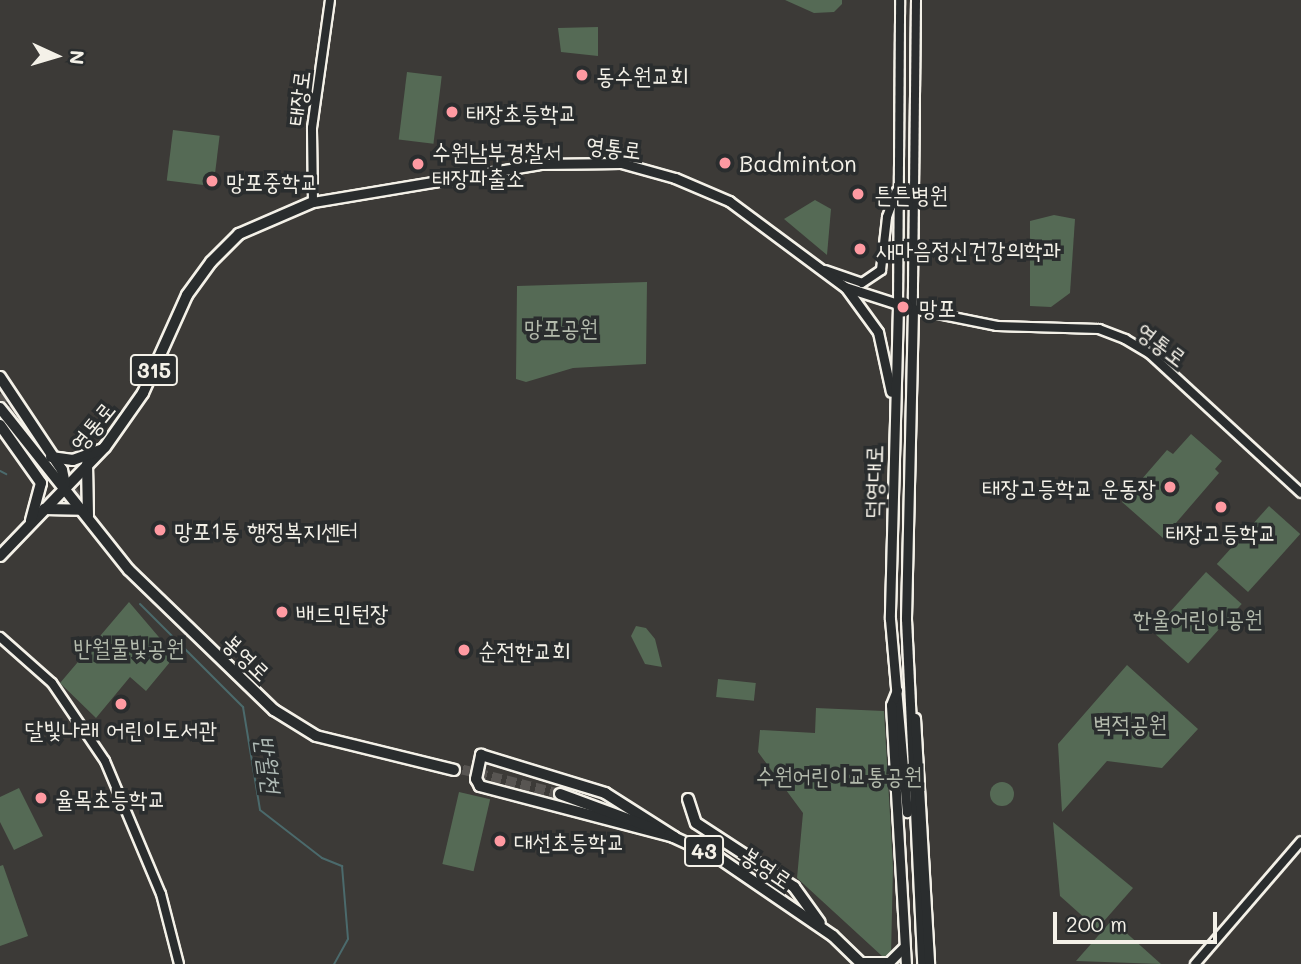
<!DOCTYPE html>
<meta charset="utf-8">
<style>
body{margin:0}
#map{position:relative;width:1301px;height:964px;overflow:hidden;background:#3c3a37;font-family:Mali,"Poor Story",sans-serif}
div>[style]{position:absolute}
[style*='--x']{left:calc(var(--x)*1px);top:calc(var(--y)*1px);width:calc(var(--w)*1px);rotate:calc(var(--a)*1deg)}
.green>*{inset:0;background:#556a55;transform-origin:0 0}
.round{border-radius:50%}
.stream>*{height:2px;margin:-1px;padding:0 1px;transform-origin:1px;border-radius:1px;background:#4b6a6c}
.trunk-tunnel>*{height:10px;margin-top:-5px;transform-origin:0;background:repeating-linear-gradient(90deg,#585552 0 10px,transparent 0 15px)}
.roads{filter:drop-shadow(2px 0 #f4f1e8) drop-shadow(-2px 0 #f4f1e8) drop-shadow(0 2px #f4f1e8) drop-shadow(0 -2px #f4f1e8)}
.tertiary>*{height:8px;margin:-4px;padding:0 4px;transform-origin:4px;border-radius:4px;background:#2a2d2e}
.secondary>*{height:9px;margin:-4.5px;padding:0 4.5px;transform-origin:4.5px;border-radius:4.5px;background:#2a2d2e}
.primary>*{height:10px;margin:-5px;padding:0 5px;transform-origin:5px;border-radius:5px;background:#2a2d2e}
.trunk>*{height:10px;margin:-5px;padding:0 5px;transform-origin:5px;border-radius:5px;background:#2a2d2e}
.dots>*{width:19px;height:19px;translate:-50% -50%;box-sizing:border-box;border:4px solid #2a2d2e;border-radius:50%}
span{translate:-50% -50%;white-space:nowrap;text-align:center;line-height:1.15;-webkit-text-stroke:7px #2a2d2e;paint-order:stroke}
.shield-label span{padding:2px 5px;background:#2a2d2e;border:2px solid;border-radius:5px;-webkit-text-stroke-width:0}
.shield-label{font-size:21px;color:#f4f1e8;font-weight:700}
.poi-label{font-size:23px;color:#f4f1e8}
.left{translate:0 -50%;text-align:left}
.right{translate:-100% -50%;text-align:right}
.street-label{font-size:23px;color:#f4f1e8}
.park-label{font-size:23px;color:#b4bbad}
.water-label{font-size:24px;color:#b0bbb6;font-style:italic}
.north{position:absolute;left:21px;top:21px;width:70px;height:70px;-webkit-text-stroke:5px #2a2d2e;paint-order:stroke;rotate:94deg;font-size:19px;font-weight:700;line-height:28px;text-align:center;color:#f4f1e8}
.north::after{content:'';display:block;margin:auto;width:24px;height:32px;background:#f4f1e8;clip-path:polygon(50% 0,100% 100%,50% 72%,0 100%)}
.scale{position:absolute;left:1053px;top:912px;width:164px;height:32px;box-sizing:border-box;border:4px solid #f4f1e8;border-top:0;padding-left:9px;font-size:21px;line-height:24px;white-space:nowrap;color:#f4f1e8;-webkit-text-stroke:5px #2a2d2e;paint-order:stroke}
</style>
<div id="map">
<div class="green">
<i style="clip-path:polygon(785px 0,842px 0,842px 4px,834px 12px,814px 13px)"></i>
<i style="clip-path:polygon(598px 27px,598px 56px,561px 52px,558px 28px)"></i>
<i style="left:407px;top:72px;width:35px;height:68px;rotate:7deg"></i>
<i style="left:173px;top:130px;width:47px;height:51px;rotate:7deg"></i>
<i style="clip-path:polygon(815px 200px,831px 209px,827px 255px,784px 219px)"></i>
<i style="clip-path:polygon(1054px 215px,1075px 219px,1070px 293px,1051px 307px,1030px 306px,1030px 221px)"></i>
<i style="clip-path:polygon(647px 282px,646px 364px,573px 368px,526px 382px,516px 379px,517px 286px)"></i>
<i style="clip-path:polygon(1191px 434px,1222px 461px,1215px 469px,1219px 473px,1163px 538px,1122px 502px,1167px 450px,1173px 454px)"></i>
<i style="left:1269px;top:506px;width:42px;height:78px;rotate:42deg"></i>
<i style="left:1206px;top:572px;width:48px;height:80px;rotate:42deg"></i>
<i style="clip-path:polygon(129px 602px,175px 656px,146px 691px,130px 677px,96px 718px,60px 683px)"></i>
<i style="clip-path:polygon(636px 626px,646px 628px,655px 639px,662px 667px,645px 664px,631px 636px)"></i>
<i style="clip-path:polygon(1127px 665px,1198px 729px,1162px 768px,1107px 761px,1062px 812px,1058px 744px)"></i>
<i style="left:718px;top:679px;width:38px;height:18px;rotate:6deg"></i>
<i style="clip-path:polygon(816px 708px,884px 711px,893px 867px,891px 956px,882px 956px,797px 878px,803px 813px,758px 752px,760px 730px,815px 733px)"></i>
<i class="round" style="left:990px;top:782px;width:24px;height:24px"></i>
<i style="clip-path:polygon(19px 788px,43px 836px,14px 850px,0 822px,0 797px)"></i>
<i style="left:459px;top:792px;width:32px;height:74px;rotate:13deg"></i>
<i style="clip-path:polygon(1053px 822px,1133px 888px,1097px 929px,1060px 896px)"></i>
<i style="clip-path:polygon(3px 865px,28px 936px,0 946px,0 866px)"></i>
<i style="clip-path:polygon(1112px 920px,1161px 964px,1076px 961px)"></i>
</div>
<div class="stream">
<i style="--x:0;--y:471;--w:7;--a:27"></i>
<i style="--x:140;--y:604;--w:146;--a:45"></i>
<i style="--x:243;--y:707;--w:104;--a:80.6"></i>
<i style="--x:260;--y:810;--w:78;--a:37.7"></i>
<i style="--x:322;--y:858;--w:22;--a:22"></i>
<i style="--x:342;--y:866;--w:73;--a:85.3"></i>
<i style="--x:348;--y:939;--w:29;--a:119"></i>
</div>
<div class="trunk-tunnel">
<i style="--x:0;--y:394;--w:91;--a:53.5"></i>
<i style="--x:63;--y:479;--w:41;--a:52"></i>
<i style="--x:448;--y:766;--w:115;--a:14"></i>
</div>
<div class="roads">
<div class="tertiary">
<i style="--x:916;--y:0;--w:309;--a:90.6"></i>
<i style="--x:913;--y:309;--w:86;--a:11.4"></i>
<i style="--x:997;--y:326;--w:102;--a:1.7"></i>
<i style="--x:1099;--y:329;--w:28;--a:21"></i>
<i style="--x:1125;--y:339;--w:29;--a:31"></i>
<i style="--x:1150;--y:354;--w:205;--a:42.6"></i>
<i style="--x:313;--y:202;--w:74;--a:-90.8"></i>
<i style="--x:312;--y:128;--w:129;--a:-82"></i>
<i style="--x:825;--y:270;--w:39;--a:19"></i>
<i style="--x:862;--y:283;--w:23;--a:-34"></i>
<i style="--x:881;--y:270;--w:53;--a:-83.5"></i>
<i style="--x:887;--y:217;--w:27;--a:-70"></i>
<i style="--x:898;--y:306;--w:306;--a:-89.6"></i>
<i style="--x:0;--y:637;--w:69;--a:41.5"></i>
<i style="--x:52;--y:683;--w:94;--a:55.8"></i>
<i style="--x:105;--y:761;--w:144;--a:67.2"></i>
<i style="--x:161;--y:894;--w:72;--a:75.6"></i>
<i style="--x:1195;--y:964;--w:162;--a:-49.2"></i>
</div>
<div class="secondary">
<i style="--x:313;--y:202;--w:229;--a:-9.5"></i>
<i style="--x:539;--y:164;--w:82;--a:-0.7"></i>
<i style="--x:621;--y:163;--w:56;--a:15.5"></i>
<i style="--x:675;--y:178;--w:59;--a:23.1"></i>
<i style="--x:729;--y:201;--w:144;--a:36.6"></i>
<i style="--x:845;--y:287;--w:71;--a:17.9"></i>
<i style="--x:913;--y:309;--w:310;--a:91.3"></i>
<i style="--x:906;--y:619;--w:345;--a:87.3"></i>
<i style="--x:846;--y:288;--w:54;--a:54"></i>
<i style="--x:878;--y:332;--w:61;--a:77.8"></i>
<i style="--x:898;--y:306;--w:313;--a:91.5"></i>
<i style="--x:890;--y:619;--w:194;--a:85"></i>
<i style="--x:897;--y:690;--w:16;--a:112"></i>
<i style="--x:891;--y:705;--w:259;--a:86.7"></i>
<i style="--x:915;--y:718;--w:246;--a:86.7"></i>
<i style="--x:859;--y:962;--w:30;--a:0"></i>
<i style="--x:889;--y:962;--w:21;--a:-45"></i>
</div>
<div class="primary">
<i style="--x:87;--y:464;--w:52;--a:88.9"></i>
<i style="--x:44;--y:509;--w:39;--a:1"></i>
<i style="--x:0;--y:556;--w:151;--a:-46.1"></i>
<i style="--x:105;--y:447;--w:66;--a:-54.9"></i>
<i style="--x:143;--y:393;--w:107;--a:-65.8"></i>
<i style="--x:187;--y:295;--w:41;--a:-54"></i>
<i style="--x:211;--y:262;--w:40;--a:-45"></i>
<i style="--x:239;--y:234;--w:81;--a:-23.4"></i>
<i style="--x:833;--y:936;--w:40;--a:44"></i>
</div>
<div class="trunk">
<i style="--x:0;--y:377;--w:112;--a:56.3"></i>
<i style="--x:62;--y:470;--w:14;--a:78"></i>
<i style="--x:0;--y:408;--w:207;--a:51.5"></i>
<i style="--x:129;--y:570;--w:202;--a:44"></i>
<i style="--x:274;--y:710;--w:49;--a:31.8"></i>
<i style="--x:316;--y:736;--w:142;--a:13.8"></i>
<i style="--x:0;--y:425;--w:71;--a:54.7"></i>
<i style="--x:41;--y:483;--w:39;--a:105"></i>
<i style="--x:51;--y:457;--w:22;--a:8"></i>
<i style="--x:73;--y:460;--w:30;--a:-20"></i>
<i style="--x:481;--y:755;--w:130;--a:17"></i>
<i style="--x:605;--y:793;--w:82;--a:32.5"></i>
<i style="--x:674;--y:837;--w:201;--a:-165.3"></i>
<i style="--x:480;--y:786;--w:8;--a:-120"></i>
<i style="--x:476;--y:779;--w:25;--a:-78"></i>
<i style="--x:560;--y:794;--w:101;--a:20.2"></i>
<i style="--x:688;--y:799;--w:25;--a:72"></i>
<i style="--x:696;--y:823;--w:117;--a:33.1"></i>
<i style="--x:794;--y:887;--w:44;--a:54.2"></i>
<i style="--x:669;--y:835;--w:55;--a:24.7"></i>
<i style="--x:719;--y:858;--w:138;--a:34.4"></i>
</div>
</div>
<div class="dots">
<i style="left:582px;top:75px;background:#ff9aa2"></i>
<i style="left:452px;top:112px;background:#ff9aa2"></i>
<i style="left:725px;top:163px;background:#ff9aa2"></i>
<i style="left:418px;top:164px;background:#ff9aa2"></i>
<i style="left:212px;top:181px;background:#ff9aa2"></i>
<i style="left:858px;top:194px;background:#ff9aa2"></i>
<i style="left:860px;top:249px;background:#ff9aa2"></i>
<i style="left:903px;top:307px;background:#ff9aa2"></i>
<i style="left:1170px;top:487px;background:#ff9aa2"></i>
<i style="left:1221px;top:507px;background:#ff9aa2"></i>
<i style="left:160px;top:530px;background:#ff9aa2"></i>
<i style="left:282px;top:612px;background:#ff9aa2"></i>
<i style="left:464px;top:650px;background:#ff9aa2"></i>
<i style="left:121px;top:704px;background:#ff9aa2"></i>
<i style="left:41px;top:798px;background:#ff9aa2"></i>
<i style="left:500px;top:841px;background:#ff9aa2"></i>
</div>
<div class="shield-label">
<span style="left:154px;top:370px">315</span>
<span style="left:704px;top:851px">43</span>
</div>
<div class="poi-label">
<span class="left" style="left:596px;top:75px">동수원교회</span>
<span class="left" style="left:466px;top:112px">태장초등학교</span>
<span class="left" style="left:432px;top:164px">수원남부경찰서<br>태장파출소</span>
<span class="left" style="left:739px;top:163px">Badminton</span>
<span class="left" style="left:226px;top:181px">망포중학교</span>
<span class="left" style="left:874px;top:194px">튼튼병원</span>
<span class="left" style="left:876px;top:249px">새마음정신건강의학과</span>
<span class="left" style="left:919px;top:307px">망포</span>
<span class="right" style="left:1156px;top:487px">태장고등학교 운동장</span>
<span class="left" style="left:174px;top:530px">망포1동 행정복지센터</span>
<span style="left:1221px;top:532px">태장고등학교</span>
<span class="left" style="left:296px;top:612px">배드민턴장</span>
<span class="left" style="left:478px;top:650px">순전한교회</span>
<span style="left:121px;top:729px">달빛나래 어린이도서관</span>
<span class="left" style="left:55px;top:798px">율목초등학교</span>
<span class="left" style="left:514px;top:841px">대선초등학교</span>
</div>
<div class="street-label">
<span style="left:298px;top:98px;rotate:-83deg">태장로</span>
<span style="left:614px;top:147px;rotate:7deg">영통로</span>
<span style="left:1162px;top:344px;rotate:37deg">영통로</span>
<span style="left:92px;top:426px;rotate:-51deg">영통로</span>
<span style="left:873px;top:482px;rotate:-89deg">덕영대로</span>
<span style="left:247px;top:657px;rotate:44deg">봉영로</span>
<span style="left:767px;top:867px;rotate:34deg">봉영로</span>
</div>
<div class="park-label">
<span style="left:561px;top:327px">망포공원</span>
<span style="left:1198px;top:618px">한울어린이공원</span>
<span style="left:129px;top:647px">반월물빛공원</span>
<span style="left:1130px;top:723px">벽적공원</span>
<span style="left:839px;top:775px">수원어린이교통공원</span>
</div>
<div class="water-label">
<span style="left:269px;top:764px;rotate:82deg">반월천</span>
</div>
<div class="north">N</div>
<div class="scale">200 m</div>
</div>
